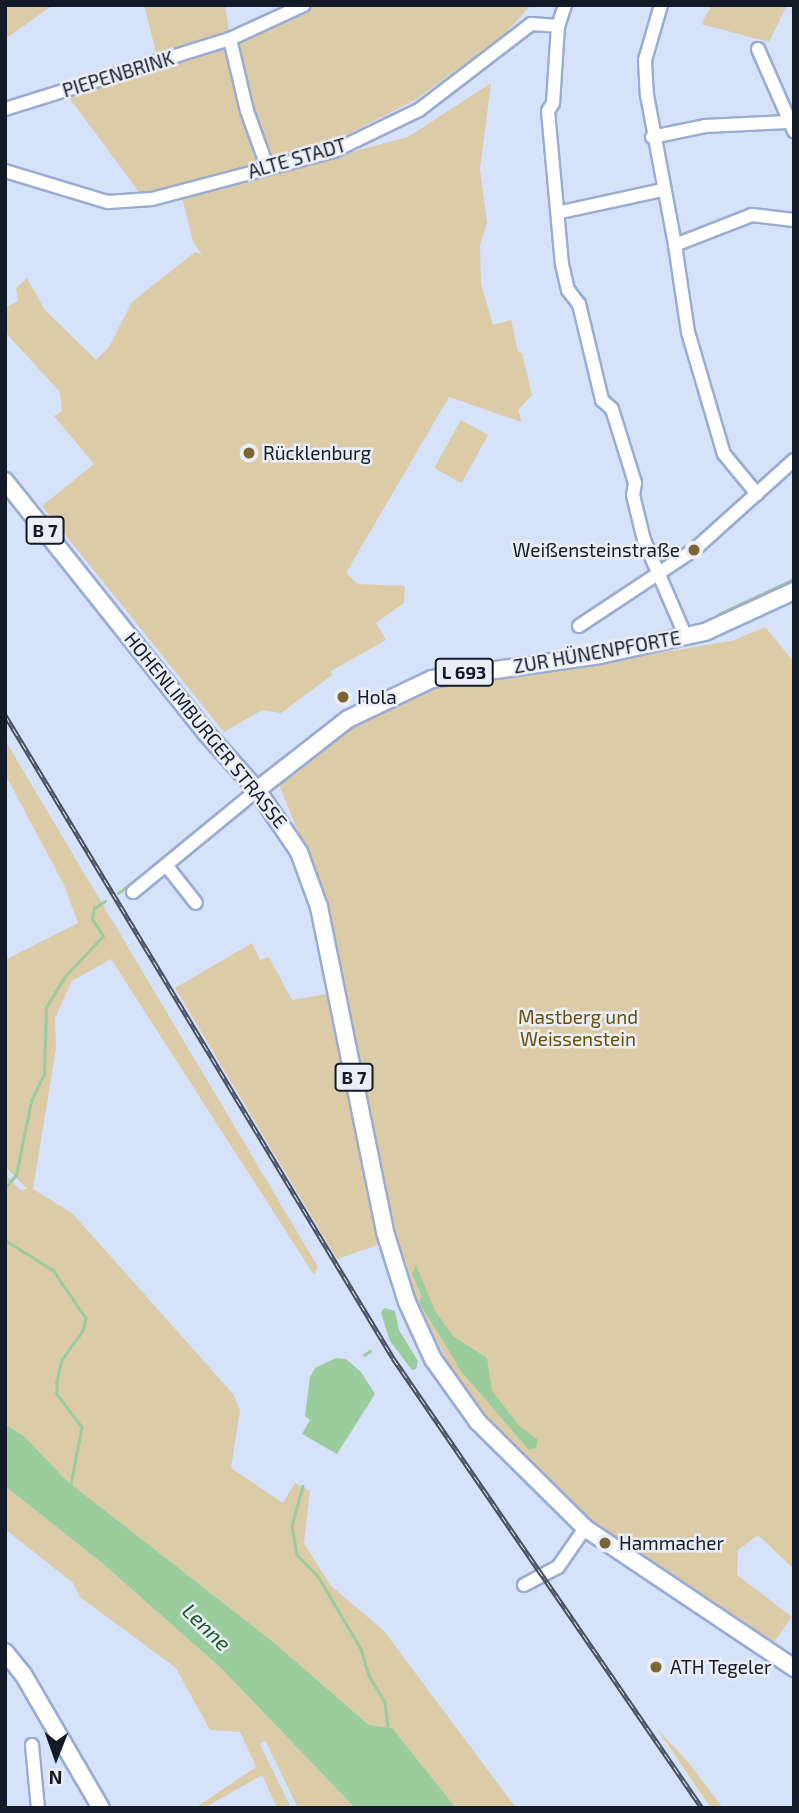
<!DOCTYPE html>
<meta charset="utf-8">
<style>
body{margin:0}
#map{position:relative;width:799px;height:1813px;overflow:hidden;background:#d6e1fa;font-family:"Exo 2",sans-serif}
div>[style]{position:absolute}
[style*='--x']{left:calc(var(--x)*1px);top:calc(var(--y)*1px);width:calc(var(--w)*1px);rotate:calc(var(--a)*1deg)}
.green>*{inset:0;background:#dccba7;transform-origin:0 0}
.water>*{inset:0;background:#9bcc9d}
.stream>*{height:2.5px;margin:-1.25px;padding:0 1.25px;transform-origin:1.25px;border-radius:1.25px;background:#9bcc9d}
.roads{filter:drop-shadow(2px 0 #9aacd3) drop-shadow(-2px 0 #9aacd3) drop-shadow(0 2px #9aacd3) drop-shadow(0 -2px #9aacd3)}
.minor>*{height:12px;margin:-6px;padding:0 6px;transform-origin:6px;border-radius:6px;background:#fff}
.major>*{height:16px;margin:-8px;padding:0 8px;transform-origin:8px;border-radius:8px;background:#fff}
.rail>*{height:5px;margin-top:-2.5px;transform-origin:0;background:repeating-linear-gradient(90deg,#eaeef7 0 8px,#474f60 0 16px);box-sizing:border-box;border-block:2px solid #474f60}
.dots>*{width:19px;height:19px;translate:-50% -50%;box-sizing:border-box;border:4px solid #eaeef7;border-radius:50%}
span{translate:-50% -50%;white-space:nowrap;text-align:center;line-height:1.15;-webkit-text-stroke:5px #eaeef7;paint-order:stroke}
.shield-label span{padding:2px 5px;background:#eaeef7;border:2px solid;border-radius:5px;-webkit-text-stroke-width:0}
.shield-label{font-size:18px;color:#131a28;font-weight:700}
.street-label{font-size:19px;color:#131a28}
.poi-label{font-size:19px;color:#131a28}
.left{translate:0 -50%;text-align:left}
.right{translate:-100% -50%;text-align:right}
.park-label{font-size:19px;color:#6b5003}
.water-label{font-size:21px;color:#155a1f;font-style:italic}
.frame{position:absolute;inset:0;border:7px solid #131a28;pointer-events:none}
.north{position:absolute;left:21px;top:1722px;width:70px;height:70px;-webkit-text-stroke:5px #eaeef7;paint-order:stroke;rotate:181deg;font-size:19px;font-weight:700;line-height:28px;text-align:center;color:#131a28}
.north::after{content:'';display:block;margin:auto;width:24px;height:32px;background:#131a28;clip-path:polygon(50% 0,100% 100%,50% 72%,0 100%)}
</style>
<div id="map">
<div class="green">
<i style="clip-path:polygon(5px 5px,53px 5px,5px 39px)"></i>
<i style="clip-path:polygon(144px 5px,225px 5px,230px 38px,304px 5px,531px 5px,504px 35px,415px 100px,331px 143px,142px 196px,65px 92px,159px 64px)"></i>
<i style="clip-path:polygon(712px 5px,787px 5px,769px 42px,701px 24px)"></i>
<i style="clip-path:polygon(491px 83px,480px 169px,487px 223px,480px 245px,481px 284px,493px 325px,511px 320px,518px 352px,522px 353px,532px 395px,518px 410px,522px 422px,449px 397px,346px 573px,358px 584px,405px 586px,404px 603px,376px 623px,386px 640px,331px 671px,332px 675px,281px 713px,262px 710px,224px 732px,42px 506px,94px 464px,54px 416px,62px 411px,60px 392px,5px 332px,5px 308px,18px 301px,16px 288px,27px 278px,44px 309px,96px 360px,109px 347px,132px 302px,195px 252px,202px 255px,193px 242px,182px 197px,408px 137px)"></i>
<i style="left:461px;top:420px;width:31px;height:55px;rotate:29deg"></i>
<i style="clip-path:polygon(765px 627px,794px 662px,794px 1569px,758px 1535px,738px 1550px,737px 1575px,792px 1617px,774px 1642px,570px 1506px,462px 1389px,411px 1292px,365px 1112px,338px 958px,312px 866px,277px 780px,370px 717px,429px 690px,732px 641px)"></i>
<i style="clip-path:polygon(5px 740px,318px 1267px,314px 1275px,111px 959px,72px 981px,55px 1018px,56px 1049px,33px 1189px,72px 1213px,233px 1394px,240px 1410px,231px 1468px,283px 1503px,295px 1483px,310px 1491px,304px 1543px,330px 1585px,384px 1631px,516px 1808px,456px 1808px,392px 1728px,369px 1725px,272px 1641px,67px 1481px,24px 1436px,5px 1424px,5px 1174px,20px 1190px,27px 1189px,5px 1166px,5px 960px,78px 923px,64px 885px,5px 774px)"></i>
<i style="clip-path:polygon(252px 943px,260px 960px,269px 957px,292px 1000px,338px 992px,386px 1242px,337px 1259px,175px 988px)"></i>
<i style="clip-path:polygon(5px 1486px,102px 1563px,221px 1668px,355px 1808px,298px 1808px,265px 1740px,260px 1744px,291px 1808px,277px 1808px,262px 1775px,204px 1808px,195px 1808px,256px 1767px,240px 1732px,210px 1730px,176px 1668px,80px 1597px,73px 1583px,5px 1529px)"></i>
<i style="clip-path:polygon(657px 1729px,688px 1762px,723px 1808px,711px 1808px)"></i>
</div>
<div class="water">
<i style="clip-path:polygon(416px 1265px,435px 1311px,453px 1336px,487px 1358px,492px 1390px,518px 1425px,538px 1440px,536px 1448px,529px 1450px,461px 1371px,419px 1302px,422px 1296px,412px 1274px)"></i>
<i style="clip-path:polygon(384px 1308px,395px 1311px,399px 1330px,418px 1361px,416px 1369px,412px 1370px,390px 1341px,381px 1313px)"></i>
<i style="clip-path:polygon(336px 1358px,346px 1359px,361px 1372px,375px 1394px,337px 1454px,302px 1434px,310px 1420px,305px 1416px,310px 1377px,315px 1368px)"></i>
<i style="clip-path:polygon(5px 1424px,24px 1436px,67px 1481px,272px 1641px,369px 1725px,392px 1728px,456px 1808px,355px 1808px,221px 1668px,102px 1563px,5px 1486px)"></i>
</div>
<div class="stream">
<i style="--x:719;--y:614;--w:83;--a:-25"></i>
<i style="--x:171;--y:851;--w:49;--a:-39.2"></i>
<i style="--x:154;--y:866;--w:16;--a:-40"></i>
<i style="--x:118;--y:893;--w:34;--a:-36"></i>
<i style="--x:5;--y:1188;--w:17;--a:-50"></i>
<i style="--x:16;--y:1175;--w:76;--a:-78.5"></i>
<i style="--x:31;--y:1101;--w:30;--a:-64"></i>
<i style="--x:44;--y:1074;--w:67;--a:-88.3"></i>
<i style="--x:46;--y:1007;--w:39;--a:-58"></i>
<i style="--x:67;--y:974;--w:52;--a:-46.5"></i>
<i style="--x:103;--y:936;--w:20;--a:-123"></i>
<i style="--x:92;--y:919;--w:11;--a:-80"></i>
<i style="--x:94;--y:908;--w:13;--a:-32"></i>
<i style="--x:5;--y:1240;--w:57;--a:32"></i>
<i style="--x:53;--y:1270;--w:58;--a:55.5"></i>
<i style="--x:86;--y:1318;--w:13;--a:103"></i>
<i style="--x:83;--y:1331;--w:36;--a:126"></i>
<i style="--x:62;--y:1360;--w:22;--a:103"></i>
<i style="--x:57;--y:1381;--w:13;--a:90"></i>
<i style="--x:57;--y:1394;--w:41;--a:52.9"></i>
<i style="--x:82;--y:1427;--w:59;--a:100.7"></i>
<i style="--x:364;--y:1355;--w:7;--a:-34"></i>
<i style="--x:303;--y:1486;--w:41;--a:105.4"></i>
<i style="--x:292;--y:1526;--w:29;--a:80"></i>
<i style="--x:297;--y:1555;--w:30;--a:45"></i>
<i style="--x:318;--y:1576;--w:85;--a:59.5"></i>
<i style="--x:361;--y:1649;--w:28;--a:73"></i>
<i style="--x:369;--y:1676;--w:31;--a:58"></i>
<i style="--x:385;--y:1702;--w:24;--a:83"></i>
</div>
<div class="roads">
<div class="minor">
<i style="--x:565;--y:5;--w:22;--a:108"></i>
<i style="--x:558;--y:26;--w:77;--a:93.7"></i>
<i style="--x:553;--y:103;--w:9;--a:122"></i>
<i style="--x:548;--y:111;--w:154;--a:84.8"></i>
<i style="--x:562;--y:264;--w:27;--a:77"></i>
<i style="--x:568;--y:290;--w:18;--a:52"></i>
<i style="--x:579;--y:304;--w:99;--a:76.5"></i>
<i style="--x:602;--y:400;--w:13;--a:42"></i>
<i style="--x:612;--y:409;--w:77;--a:72.7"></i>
<i style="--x:635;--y:483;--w:12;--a:99"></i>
<i style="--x:633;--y:495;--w:46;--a:76.3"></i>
<i style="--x:644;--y:540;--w:106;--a:66.6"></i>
<i style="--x:661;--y:5;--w:57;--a:106.2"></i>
<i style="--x:645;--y:60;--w:35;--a:87"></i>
<i style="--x:647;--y:95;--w:153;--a:79.4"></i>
<i style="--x:675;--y:245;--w:83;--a:-21.3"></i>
<i style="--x:752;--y:215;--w:42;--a:6.8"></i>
<i style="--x:758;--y:49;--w:90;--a:66.3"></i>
<i style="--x:5;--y:109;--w:236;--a:-17.3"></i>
<i style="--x:652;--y:137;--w:54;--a:-11.7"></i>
<i style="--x:705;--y:126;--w:83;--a:-2.8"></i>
<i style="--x:267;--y:166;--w:59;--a:-110"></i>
<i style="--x:247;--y:111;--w:74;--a:-103.3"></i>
<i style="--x:230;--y:39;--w:81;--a:-24.7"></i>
<i style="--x:5;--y:171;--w:108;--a:16.8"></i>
<i style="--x:108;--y:202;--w:44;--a:-3.9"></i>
<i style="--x:152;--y:199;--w:188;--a:-14.8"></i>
<i style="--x:334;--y:151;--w:94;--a:-25.8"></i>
<i style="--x:419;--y:110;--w:141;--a:-37.5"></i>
<i style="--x:531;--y:24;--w:27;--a:4"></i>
<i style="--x:561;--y:212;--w:103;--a:-12.3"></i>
<i style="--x:675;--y:245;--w:88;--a:81.5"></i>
<i style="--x:688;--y:332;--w:127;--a:73.6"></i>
<i style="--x:724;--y:454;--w:52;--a:50.5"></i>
<i style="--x:579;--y:626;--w:138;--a:-33.5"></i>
<i style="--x:694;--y:550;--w:135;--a:-42"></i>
<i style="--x:166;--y:865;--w:48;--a:51.7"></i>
<i style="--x:133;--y:892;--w:161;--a:-39.4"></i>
<i style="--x:524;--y:1585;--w:38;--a:-28"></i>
<i style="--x:558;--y:1567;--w:47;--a:-55.3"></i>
<i style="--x:32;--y:1745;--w:63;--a:84.6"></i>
</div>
<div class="major">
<i style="--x:5;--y:481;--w:322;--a:51.4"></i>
<i style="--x:206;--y:733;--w:76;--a:48.2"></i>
<i style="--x:257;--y:790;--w:75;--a:55.9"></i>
<i style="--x:299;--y:852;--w:59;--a:70"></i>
<i style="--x:319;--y:907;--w:332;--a:78.5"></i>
<i style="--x:385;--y:1232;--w:73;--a:72.6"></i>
<i style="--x:407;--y:1302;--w:63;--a:65.5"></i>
<i style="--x:433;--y:1359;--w:77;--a:54.5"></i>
<i style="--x:478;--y:1422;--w:151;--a:44.7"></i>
<i style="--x:585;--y:1528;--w:252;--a:33.8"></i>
<i style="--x:257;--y:790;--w:115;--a:-38"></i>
<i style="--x:348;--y:719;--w:93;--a:-25.5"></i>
<i style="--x:432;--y:679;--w:170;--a:-8.1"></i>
<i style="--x:600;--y:655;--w:107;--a:-12.4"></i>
<i style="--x:705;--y:632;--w:98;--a:-24.7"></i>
<i style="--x:5;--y:1652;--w:28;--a:51"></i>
<i style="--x:23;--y:1674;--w:155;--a:59.8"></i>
</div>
</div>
<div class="rail">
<i style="--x:5;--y:715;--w:751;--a:58.89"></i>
<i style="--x:393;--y:1358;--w:546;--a:55.52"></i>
</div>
<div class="dots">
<i style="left:249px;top:453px;background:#7b6535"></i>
<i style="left:694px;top:550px;background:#7b6535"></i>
<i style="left:343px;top:697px;background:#7b6535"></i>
<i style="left:605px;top:1543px;background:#7b6535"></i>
<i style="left:656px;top:1667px;background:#7b6535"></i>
</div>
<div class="shield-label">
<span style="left:45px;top:530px">B 7</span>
<span style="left:464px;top:672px">L 693</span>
<span style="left:354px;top:1077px">B 7</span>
</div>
<div class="street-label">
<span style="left:118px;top:74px;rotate:-17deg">PIEPENBRINK</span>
<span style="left:297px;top:158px;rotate:-16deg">ALTE STADT</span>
<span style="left:597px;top:652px;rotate:-10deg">ZUR HÜNENPFORTE</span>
<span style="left:206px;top:730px;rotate:51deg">HOHENLIMBURGER STRASSE</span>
</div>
<div class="poi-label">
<span class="left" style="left:263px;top:453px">Rücklenburg</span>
<span class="right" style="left:680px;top:550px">Weißensteinstraße</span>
<span class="left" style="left:357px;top:697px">Hola</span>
<span class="left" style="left:619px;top:1543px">Hammacher</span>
<span class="left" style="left:670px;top:1667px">ATH Tegeler</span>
</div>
<div class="park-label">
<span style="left:578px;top:1028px">Mastberg und<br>Weissenstein</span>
</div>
<div class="water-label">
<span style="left:207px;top:1627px;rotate:44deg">Lenne</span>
</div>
<div class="frame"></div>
<div class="north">N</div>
</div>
